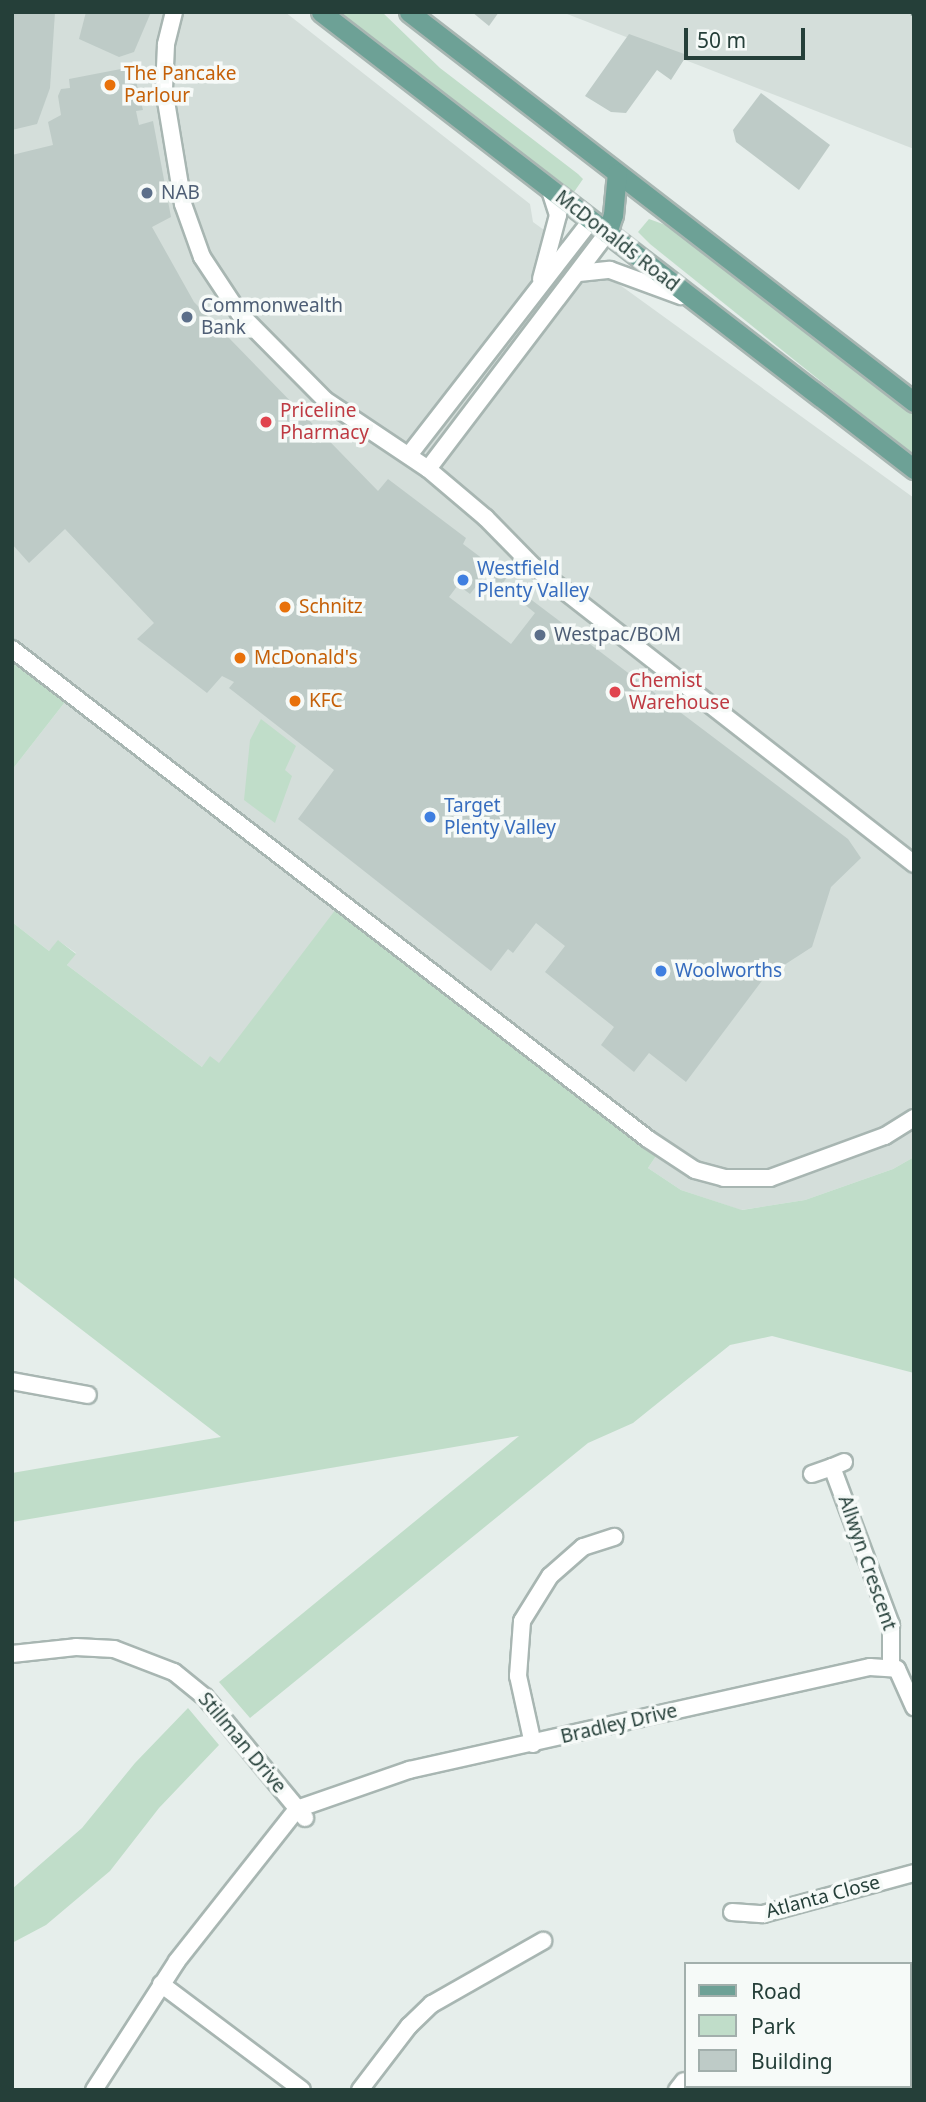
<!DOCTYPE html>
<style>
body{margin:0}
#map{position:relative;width:926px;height:2102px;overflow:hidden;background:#e6eeeb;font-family:"Noto Sans",sans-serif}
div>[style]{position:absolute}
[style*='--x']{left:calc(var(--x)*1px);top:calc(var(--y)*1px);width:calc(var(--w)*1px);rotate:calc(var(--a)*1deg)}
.built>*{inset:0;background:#d4deda}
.green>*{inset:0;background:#c0ddc9}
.building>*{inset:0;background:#becbc7}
.roads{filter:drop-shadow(2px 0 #a8b6b2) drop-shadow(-2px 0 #a8b6b2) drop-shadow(0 2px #a8b6b2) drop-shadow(0 -2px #a8b6b2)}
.minor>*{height:16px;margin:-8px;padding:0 8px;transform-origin:8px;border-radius:8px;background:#fff}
.major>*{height:19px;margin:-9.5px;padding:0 9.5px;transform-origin:9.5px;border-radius:9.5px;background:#6da196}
.rail>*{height:7px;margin-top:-3.5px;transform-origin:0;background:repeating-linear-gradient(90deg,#f6faf8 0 13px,#607a75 0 26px);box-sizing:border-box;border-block:2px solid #607a75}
.dots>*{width:19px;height:19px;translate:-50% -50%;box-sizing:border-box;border:4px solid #f6faf8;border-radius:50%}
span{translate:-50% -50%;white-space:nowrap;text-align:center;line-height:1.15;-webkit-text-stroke:7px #f6faf8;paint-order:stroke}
.food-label{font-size:19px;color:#c56008}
.left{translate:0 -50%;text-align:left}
.service-label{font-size:19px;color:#4e5e75}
.street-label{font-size:19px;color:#253f39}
.health-label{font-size:19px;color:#be3a42}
.shop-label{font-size:19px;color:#366cbe}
.frame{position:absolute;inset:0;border:14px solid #253f39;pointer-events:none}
.legend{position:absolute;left:684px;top:1962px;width:228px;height:126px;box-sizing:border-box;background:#f6faf8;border:2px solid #a2afac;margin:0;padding:9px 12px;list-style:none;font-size:21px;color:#253f39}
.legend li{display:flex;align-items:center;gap:14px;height:35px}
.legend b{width:35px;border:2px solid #a2afac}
.scale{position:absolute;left:684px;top:28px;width:121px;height:32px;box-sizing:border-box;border:4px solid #253f39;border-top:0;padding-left:9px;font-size:21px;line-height:24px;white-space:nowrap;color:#253f39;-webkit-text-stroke:5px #f6faf8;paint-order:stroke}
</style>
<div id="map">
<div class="built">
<i style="clip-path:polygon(12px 12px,285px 12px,530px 204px,533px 222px,914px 498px,914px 1157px,893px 1169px,805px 1200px,741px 1210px,681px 1190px,648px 1168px,656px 1156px,219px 1063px,202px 1067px,67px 965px,76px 953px,59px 941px,49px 951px,12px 922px,12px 770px,65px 702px,12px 662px)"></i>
<i style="clip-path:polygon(562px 12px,914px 12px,914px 149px,716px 72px)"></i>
</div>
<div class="green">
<i style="clip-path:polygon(335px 12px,382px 12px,440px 68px,578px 174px,583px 179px,574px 192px)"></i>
<i style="clip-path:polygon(649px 219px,674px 228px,914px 411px,914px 456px,650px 244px,638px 232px)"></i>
<i style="clip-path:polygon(12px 662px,65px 702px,12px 770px)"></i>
<i style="clip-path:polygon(261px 719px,296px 746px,285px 770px,292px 776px,275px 823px,244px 800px,250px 740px)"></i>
<i style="clip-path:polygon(336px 909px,656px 1156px,648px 1168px,681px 1190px,742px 1210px,805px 1200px,893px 1169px,914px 1157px,914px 1373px,772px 1336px,730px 1345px,633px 1423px,588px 1443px,250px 1718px,219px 1682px,519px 1436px,12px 1522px,12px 1473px,221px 1437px,12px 1276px,12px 922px,49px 951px,58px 940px,76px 954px,67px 965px,202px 1067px,210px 1056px,219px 1063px)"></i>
<i style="clip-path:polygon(188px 1708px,219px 1745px,159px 1808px,110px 1871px,46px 1925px,12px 1943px,12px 1889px,82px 1828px,135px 1763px)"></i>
</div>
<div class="building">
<i style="clip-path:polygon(12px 12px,55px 12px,50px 88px,37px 124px,12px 130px)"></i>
<i style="clip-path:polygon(86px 12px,151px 12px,134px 52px,119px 57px,79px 39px)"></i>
<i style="clip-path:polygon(472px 12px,499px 12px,489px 26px)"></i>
<i style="clip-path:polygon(629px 34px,687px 55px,671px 80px,657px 70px,626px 113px,611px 112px,585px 96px)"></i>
<i style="clip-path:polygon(126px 68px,134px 73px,143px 110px,136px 111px,139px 125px,153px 121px,171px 217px,152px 227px,194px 302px,378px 491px,388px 479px,466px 538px,463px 544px,507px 577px,501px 586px,486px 574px,470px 594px,458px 585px,449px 597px,511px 644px,535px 613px,524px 604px,529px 598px,848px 839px,861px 858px,831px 887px,812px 947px,764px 978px,686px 1082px,649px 1053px,634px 1072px,601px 1045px,614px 1027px,545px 972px,565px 946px,536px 923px,513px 953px,508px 949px,491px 971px,298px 819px,334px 770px,229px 688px,234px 682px,222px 676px,207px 693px,137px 639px,154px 623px,65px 529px,29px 563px,12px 544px,12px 155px,53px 145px,48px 122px,61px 115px,58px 96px,61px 89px,70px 88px,69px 79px)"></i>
<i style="clip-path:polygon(761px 93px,830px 145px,799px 190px,736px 142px,733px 130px)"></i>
</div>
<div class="roads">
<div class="minor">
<i style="--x:174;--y:12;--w:34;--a:104"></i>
<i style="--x:166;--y:45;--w:44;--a:92.6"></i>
<i style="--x:164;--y:89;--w:117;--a:80.6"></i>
<i style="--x:183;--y:204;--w:56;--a:70.3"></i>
<i style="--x:202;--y:257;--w:67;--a:56.5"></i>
<i style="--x:239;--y:313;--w:122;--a:45.3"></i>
<i style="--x:325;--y:400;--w:124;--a:33.8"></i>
<i style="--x:428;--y:469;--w:76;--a:40.2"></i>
<i style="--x:486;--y:518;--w:69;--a:45.6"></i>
<i style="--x:534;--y:567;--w:482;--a:38"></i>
<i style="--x:579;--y:273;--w:31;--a:-6"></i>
<i style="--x:610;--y:270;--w:76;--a:20.1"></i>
<i style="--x:541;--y:279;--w:66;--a:-75.1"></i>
<i style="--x:558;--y:215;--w:28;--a:-108"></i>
<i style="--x:409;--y:455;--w:297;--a:-52.2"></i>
<i style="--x:428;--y:469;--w:296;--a:-52.8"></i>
<i style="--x:12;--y:649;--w:803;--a:37.61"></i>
<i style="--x:648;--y:1139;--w:56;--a:33.4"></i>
<i style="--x:695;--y:1170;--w:30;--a:15"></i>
<i style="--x:724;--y:1178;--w:46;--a:0"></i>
<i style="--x:770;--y:1178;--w:122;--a:-20.1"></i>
<i style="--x:885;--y:1136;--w:34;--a:-32"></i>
<i style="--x:12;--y:1381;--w:77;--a:10.4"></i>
<i style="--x:844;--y:1462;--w:13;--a:157"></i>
<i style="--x:832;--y:1467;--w:169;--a:69.5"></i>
<i style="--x:891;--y:1625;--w:41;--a:90"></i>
<i style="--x:812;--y:1474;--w:21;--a:-19"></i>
<i style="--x:12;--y:1654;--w:64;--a:-6.2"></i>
<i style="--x:76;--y:1647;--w:38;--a:3"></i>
<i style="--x:114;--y:1649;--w:64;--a:21"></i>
<i style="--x:174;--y:1672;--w:40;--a:39"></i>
<i style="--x:205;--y:1697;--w:157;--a:50.4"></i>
<i style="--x:533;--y:1744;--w:70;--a:-102.4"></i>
<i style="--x:518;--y:1676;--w:55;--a:-85.8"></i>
<i style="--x:522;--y:1621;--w:53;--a:-58.1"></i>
<i style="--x:550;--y:1576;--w:44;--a:-41.3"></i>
<i style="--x:583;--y:1547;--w:33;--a:-18"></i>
<i style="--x:732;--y:1912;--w:31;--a:4"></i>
<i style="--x:763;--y:1914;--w:156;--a:-15.2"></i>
<i style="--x:161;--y:1984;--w:176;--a:36.9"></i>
<i style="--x:94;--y:2090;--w:153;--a:-57.2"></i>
<i style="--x:177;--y:1961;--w:194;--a:-51.7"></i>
<i style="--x:297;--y:1809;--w:119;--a:-19.2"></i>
<i style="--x:409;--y:1770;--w:472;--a:-12.6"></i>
<i style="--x:870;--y:1667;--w:27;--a:4"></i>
<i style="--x:897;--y:1669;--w:42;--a:65.9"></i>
<i style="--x:360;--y:2090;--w:81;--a:-52.6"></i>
<i style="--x:409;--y:2026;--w:32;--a:-44"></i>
<i style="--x:432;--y:2004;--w:128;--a:-29.6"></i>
<i style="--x:677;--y:2090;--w:11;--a:-52"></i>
</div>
<div class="major">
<i style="--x:321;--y:12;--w:749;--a:37.62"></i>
<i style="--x:409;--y:12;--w:638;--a:37.68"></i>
<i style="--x:607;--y:233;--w:19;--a:-72"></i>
<i style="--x:613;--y:215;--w:42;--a:-84.6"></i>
</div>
</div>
<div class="rail">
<i style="--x:913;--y:12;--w:1;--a:45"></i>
</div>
<div class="dots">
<i style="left:110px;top:85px;background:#e8710a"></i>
<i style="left:147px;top:193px;background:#5c6f8a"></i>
<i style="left:187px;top:317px;background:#5c6f8a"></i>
<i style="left:266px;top:422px;background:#e0444e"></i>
<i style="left:463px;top:580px;background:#3f7fe0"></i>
<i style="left:285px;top:607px;background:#e8710a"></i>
<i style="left:540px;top:635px;background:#5c6f8a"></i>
<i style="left:240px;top:658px;background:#e8710a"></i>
<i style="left:615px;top:692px;background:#e0444e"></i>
<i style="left:295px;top:701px;background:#e8710a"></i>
<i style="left:430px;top:817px;background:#3f7fe0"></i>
<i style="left:661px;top:971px;background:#3f7fe0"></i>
</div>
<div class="food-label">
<span class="left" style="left:124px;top:85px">The Pancake<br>Parlour</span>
<span class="left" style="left:299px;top:607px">Schnitz</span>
<span class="left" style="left:254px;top:658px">McDonald's</span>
<span class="left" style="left:309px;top:701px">KFC</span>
</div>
<div class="service-label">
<span class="left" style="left:161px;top:193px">NAB</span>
<span class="left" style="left:201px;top:317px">Commonwealth<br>Bank</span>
<span class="left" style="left:554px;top:635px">Westpac/BOM</span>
</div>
<div class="street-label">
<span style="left:617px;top:241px;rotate:38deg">McDonalds Road</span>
<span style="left:867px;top:1563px;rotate:71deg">Allwyn Crescent</span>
<span style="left:619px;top:1724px;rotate:-13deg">Bradley Drive</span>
<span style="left:242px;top:1743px;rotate:50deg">Stillman Drive</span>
<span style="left:823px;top:1897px;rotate:-15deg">Atlanta Close</span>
</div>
<div class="health-label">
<span class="left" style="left:280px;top:422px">Priceline<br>Pharmacy</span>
<span class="left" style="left:629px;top:692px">Chemist<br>Warehouse</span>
</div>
<div class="shop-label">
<span class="left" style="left:477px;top:580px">Westfield<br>Plenty Valley</span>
<span class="left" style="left:444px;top:817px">Target<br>Plenty Valley</span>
<span class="left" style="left:675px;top:971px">Woolworths</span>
</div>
<div class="frame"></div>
<ul class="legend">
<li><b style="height:9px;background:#6da196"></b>Road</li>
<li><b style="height:19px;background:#c0ddc9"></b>Park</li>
<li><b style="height:19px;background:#becbc7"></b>Building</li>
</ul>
<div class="scale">50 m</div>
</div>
